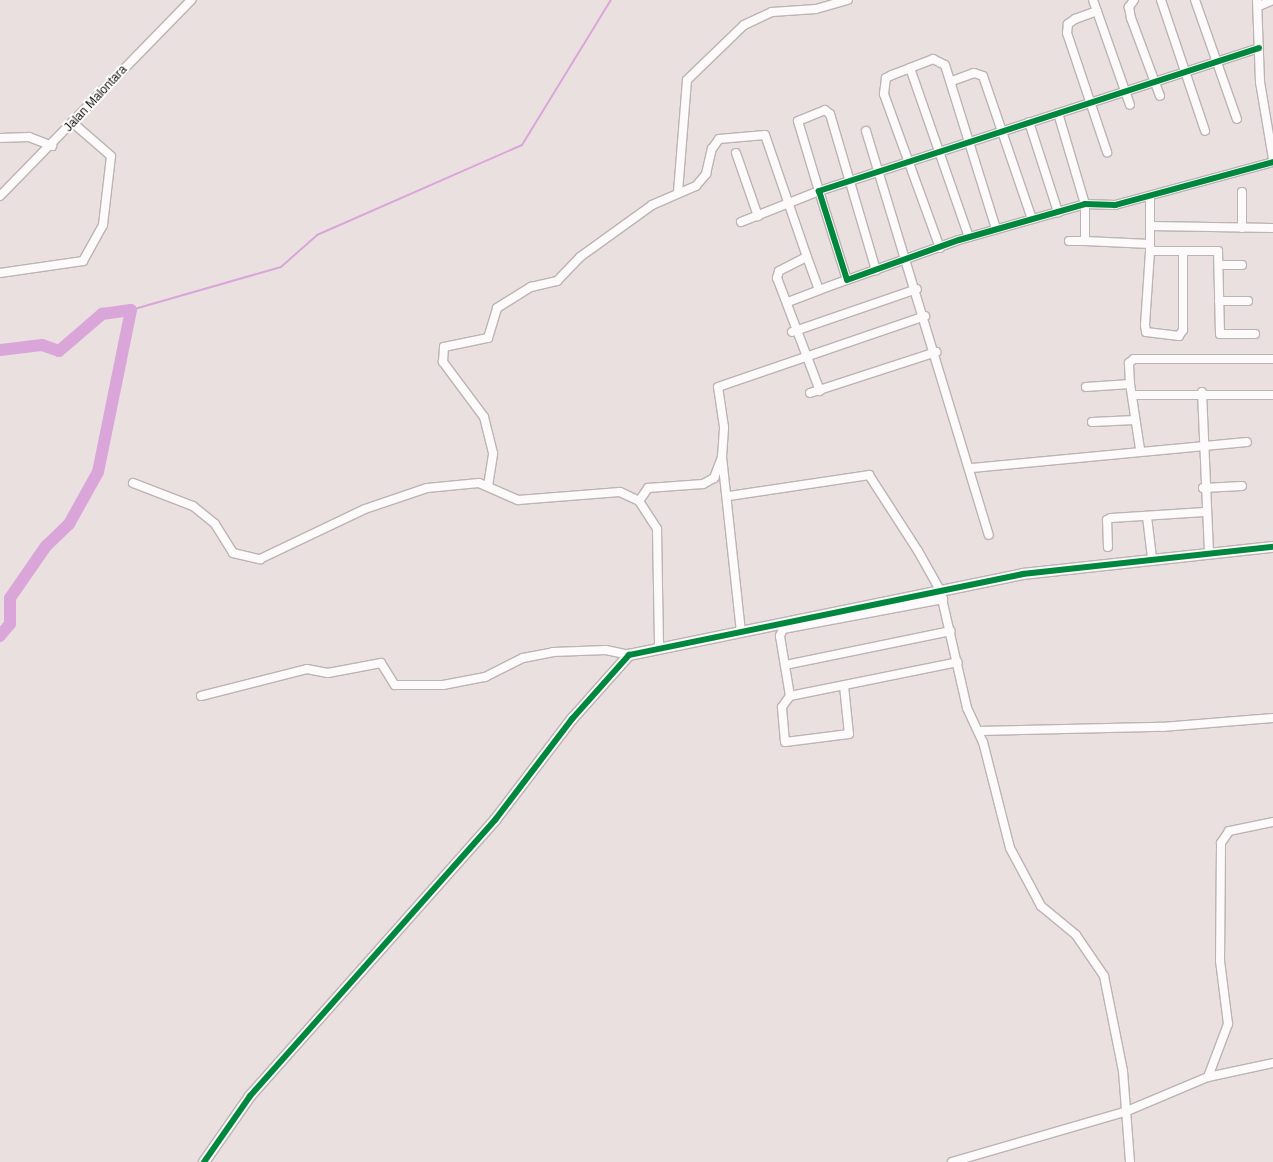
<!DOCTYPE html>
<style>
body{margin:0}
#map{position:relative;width:1273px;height:1162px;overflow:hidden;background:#ebe0e0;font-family:Helvetica,sans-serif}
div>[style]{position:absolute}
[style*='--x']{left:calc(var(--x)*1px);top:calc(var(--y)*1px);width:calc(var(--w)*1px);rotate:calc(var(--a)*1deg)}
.stream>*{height:2px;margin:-1px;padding:0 1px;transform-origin:1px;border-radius:1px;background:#daa6da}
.river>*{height:12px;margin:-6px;padding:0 6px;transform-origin:6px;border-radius:6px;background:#daa6da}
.roads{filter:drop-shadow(1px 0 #bcb3b4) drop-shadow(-1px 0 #bcb3b4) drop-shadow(0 1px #bcb3b4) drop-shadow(0 -1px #bcb3b4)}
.minor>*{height:8px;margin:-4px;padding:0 4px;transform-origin:4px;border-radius:4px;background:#fcfafa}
.tertiary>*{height:10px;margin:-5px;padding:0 5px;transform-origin:5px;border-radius:5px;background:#fcfafa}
.cycleway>*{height:6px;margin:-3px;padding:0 3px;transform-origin:3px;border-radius:3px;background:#00873e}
span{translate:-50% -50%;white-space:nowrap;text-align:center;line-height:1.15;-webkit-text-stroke:4px #fff;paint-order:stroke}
.street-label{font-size:12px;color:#160f0f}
</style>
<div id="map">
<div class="stream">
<i style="--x:131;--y:310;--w:156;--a:-16"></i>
<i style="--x:281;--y:267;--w:48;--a:-41.6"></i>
<i style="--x:317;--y:235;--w:224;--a:-23.7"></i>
<i style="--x:522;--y:145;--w:170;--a:-58.5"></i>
</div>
<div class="river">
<i style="--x:0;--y:350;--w:42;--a:-6.8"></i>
<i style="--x:42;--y:345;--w:18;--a:19"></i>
<i style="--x:59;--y:351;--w:57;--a:-40.7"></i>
<i style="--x:102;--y:314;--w:29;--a:-8"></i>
<i style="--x:131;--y:310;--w:165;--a:101.5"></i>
<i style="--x:98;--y:472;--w:60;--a:119.1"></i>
<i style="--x:69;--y:524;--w:32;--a:136"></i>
<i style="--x:46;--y:546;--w:63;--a:124.7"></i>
<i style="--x:10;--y:598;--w:26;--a:90"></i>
<i style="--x:10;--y:624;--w:16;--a:130"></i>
</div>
<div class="roads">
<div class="minor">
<i style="--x:1093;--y:0;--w:111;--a:70.6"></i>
<i style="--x:1134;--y:0;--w:9;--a:126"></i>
<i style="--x:1129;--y:7;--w:11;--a:80"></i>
<i style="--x:1131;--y:18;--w:83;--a:69.6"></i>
<i style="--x:1161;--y:0;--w:138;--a:71.4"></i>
<i style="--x:1195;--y:0;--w:126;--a:70.6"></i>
<i style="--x:1257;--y:0;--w:82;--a:87.9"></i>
<i style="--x:1260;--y:82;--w:78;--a:80.4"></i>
<i style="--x:1259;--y:6;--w:15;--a:-23"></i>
<i style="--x:1097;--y:11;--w:23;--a:160"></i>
<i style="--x:1075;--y:19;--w:9;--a:144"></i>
<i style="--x:1068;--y:24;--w:9;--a:96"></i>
<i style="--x:1067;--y:33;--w:126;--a:71.4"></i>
<i style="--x:1259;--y:48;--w:463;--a:162"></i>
<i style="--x:819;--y:191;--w:93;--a:72.5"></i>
<i style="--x:847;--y:280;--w:119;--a:-19.7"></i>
<i style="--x:959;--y:240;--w:131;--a:-15.9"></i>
<i style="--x:1085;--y:204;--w:30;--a:2"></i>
<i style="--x:1115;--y:205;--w:164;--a:-15.2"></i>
<i style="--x:910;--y:68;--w:25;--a:-21"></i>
<i style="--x:933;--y:59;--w:13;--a:27"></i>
<i style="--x:945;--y:65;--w:172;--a:72.7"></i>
<i style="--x:952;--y:81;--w:23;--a:-20"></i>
<i style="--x:974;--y:73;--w:9;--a:18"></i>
<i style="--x:983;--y:76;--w:151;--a:71.1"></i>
<i style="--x:1058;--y:113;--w:95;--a:73.5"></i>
<i style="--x:1085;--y:204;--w:37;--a:90"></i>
<i style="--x:1085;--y:241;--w:65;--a:2.6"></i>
<i style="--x:1150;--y:244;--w:47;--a:-90"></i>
<i style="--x:1029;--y:122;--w:95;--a:72.1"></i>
<i style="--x:866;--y:131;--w:422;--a:73.1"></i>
<i style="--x:0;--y:138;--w:29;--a:-2"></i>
<i style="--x:29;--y:137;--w:25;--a:21"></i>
<i style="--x:736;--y:153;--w:67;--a:70.8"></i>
<i style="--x:678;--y:192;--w:112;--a:-85.4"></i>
<i style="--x:687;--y:80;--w:79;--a:-44"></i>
<i style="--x:744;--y:25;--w:31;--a:-25"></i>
<i style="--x:772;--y:12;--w:44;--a:-3.9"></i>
<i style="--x:816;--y:9;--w:33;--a:-16"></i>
<i style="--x:1242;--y:192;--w:36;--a:90"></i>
<i style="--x:0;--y:196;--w:274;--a:-45.7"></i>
<i style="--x:741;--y:222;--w:84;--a:-21.7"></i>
<i style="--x:819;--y:191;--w:73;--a:-106.7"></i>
<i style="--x:798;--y:121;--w:29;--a:-22"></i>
<i style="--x:825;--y:110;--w:6;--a:39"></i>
<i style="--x:830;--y:114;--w:163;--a:73.6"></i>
<i style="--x:1150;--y:226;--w:123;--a:0.9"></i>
<i style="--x:1069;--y:241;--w:16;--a:0"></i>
<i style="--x:940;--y:248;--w:164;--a:-110"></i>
<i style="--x:884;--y:94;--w:16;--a:-83"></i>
<i style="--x:886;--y:78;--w:7;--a:-27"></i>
<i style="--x:892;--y:75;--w:19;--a:-21"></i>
<i style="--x:910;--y:68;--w:179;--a:70.8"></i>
<i style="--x:1150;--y:251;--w:33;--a:0"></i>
<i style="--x:1183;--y:251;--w:79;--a:90"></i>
<i style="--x:1183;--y:330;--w:7;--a:124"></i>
<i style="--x:1179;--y:336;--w:33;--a:-173"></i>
<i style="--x:1146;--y:332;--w:7;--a:-98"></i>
<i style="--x:1145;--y:325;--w:74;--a:-86.1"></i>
<i style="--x:1150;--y:251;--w:7;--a:-90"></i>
<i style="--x:1183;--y:251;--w:35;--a:0"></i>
<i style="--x:1218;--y:251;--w:83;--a:88.6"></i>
<i style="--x:1220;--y:334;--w:35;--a:0"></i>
<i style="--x:1219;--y:265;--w:23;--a:0"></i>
<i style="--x:0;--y:273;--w:84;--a:-8.2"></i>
<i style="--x:83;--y:261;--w:41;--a:-60.9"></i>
<i style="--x:103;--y:225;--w:69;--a:-83.4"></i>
<i style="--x:111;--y:156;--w:50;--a:-139"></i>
<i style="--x:1219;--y:301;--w:29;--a:0"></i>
<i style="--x:788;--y:302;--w:33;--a:-21"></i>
<i style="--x:792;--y:332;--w:132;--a:-19"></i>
<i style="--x:1086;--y:387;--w:44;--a:-3.9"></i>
<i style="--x:820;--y:391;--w:121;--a:-110.8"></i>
<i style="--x:777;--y:278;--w:7;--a:-74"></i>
<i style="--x:779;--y:271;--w:31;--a:-27"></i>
<i style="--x:807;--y:257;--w:35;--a:70"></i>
<i style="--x:819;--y:290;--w:30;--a:-20"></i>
<i style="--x:1202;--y:392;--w:161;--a:87.5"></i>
<i style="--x:810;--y:393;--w:133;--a:-18"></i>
<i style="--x:1132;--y:395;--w:141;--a:0"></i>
<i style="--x:1092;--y:422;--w:43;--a:-2.7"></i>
<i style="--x:1140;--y:449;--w:66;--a:-98.7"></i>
<i style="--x:1130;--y:384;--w:21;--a:-93"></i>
<i style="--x:1129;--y:363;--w:6;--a:-39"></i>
<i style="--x:1134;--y:359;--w:139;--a:0"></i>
<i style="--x:722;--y:457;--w:175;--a:83.8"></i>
<i style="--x:972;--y:468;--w:276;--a:-5.4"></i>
<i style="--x:133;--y:483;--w:64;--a:21"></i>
<i style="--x:193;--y:506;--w:28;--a:39"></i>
<i style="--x:215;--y:524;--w:34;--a:58"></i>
<i style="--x:233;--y:553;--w:28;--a:13"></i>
<i style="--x:260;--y:559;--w:116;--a:-25.5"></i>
<i style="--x:365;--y:509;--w:65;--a:-18.7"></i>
<i style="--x:427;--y:488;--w:52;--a:-5.5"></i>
<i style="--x:479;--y:483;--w:43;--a:23.6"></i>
<i style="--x:518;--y:500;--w:102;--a:-4.5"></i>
<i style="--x:620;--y:492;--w:21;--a:25"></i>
<i style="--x:639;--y:501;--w:33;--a:57"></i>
<i style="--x:657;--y:529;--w:117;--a:89"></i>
<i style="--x:488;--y:486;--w:33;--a:-81"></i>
<i style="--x:493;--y:453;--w:37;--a:-104"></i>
<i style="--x:484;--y:417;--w:69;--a:-126.7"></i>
<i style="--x:443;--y:362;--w:15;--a:-86"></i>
<i style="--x:444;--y:347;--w:45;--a:-11.6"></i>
<i style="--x:488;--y:338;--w:31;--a:-73"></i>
<i style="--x:497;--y:308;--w:40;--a:-32"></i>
<i style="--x:531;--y:287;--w:27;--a:-13"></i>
<i style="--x:557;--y:281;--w:33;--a:-46"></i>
<i style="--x:580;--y:257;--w:89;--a:-35.8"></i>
<i style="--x:652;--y:205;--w:48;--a:-23.4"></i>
<i style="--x:696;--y:186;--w:16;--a:-50"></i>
<i style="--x:706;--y:174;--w:26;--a:-77"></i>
<i style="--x:712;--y:149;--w:12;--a:-55"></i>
<i style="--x:719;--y:139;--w:46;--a:-5"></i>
<i style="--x:765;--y:135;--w:129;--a:71"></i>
<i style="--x:1203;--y:488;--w:39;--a:-3"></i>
<i style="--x:729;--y:496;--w:142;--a:-8.5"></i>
<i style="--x:869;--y:475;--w:90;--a:57.2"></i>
<i style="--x:918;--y:551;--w:45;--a:60.6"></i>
<i style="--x:940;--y:590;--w:121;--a:77.1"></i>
<i style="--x:967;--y:708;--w:38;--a:65"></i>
<i style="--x:983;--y:742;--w:109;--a:75.7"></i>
<i style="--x:1010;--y:848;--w:66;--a:61.9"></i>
<i style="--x:1041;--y:906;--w:45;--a:39.6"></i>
<i style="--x:1076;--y:935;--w:50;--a:55.7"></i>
<i style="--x:1104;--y:976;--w:97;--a:78.7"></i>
<i style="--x:1123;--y:1071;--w:91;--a:85.6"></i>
<i style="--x:639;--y:501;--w:16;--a:-55"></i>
<i style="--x:648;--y:488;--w:55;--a:-4.2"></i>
<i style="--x:703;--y:484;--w:13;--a:-29"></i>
<i style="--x:714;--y:478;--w:22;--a:-69"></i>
<i style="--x:722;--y:457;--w:30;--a:-86"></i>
<i style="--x:724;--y:427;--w:40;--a:-98.5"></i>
<i style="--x:718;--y:387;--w:219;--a:-18.9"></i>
<i style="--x:1147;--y:517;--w:41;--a:83"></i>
<i style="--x:1108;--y:547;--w:27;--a:-92"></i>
<i style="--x:1107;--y:520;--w:4;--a:-27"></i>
<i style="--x:1111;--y:518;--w:94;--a:-3.7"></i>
<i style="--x:785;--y:665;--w:169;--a:-11.6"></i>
<i style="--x:844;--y:686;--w:48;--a:84.1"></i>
<i style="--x:849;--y:734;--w:64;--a:172.9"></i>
<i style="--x:785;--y:742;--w:35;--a:-95"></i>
<i style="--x:782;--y:707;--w:14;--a:-54"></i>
<i style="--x:790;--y:696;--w:171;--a:-11.4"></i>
<i style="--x:201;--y:696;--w:109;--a:-14.3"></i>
<i style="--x:307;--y:669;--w:21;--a:11"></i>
<i style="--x:328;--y:673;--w:54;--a:-10.7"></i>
<i style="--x:381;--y:663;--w:26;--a:58"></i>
<i style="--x:395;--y:685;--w:48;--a:0"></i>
<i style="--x:443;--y:685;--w:43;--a:-10.8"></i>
<i style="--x:485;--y:677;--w:42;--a:-26.6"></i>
<i style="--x:523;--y:658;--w:31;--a:-11"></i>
<i style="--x:553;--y:652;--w:53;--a:-2.2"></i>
<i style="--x:606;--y:650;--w:24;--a:12"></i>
<i style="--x:790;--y:696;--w:61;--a:-99.5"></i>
<i style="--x:780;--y:636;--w:8;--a:-67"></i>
<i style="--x:783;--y:629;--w:163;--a:-10.6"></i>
<i style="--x:979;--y:731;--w:183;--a:-1.3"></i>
<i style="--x:1162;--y:727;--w:111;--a:-4.6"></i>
<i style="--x:1208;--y:1077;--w:57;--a:-69.3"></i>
<i style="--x:1228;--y:1024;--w:64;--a:-97.2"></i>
<i style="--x:1220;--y:961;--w:118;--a:-89.5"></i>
<i style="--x:1221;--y:843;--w:14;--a:-56"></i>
<i style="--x:1229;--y:831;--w:45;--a:-11.6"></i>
<i style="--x:952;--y:1162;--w:182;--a:-16.2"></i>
<i style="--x:1127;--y:1111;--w:88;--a:-22.8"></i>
<i style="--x:1208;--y:1077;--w:66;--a:-12.2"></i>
</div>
<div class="tertiary">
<i style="--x:204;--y:1162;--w:80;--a:-55.1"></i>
<i style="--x:250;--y:1096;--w:369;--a:-48.4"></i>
<i style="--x:495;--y:820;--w:127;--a:-52.7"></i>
<i style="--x:572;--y:719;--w:86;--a:-48.3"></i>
<i style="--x:629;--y:655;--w:402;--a:-11.6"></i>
<i style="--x:1023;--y:574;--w:251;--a:-6.2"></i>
</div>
</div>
<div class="cycleway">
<i style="--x:1259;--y:48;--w:463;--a:162"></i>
<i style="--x:819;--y:191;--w:93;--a:72.5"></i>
<i style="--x:847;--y:280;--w:119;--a:-19.7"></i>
<i style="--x:959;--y:240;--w:131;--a:-15.9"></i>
<i style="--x:1085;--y:204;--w:30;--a:2"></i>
<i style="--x:1115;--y:205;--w:164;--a:-15.2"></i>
<i style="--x:204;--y:1162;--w:80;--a:-55.1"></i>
<i style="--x:250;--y:1096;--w:369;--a:-48.4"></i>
<i style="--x:495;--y:820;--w:127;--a:-52.7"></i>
<i style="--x:572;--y:719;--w:86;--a:-48.3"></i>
<i style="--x:629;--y:655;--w:402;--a:-11.6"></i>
<i style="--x:1023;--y:574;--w:251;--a:-6.2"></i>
</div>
<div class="street-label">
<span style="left:96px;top:99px;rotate:-47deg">Jalan Malontara</span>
</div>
</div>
